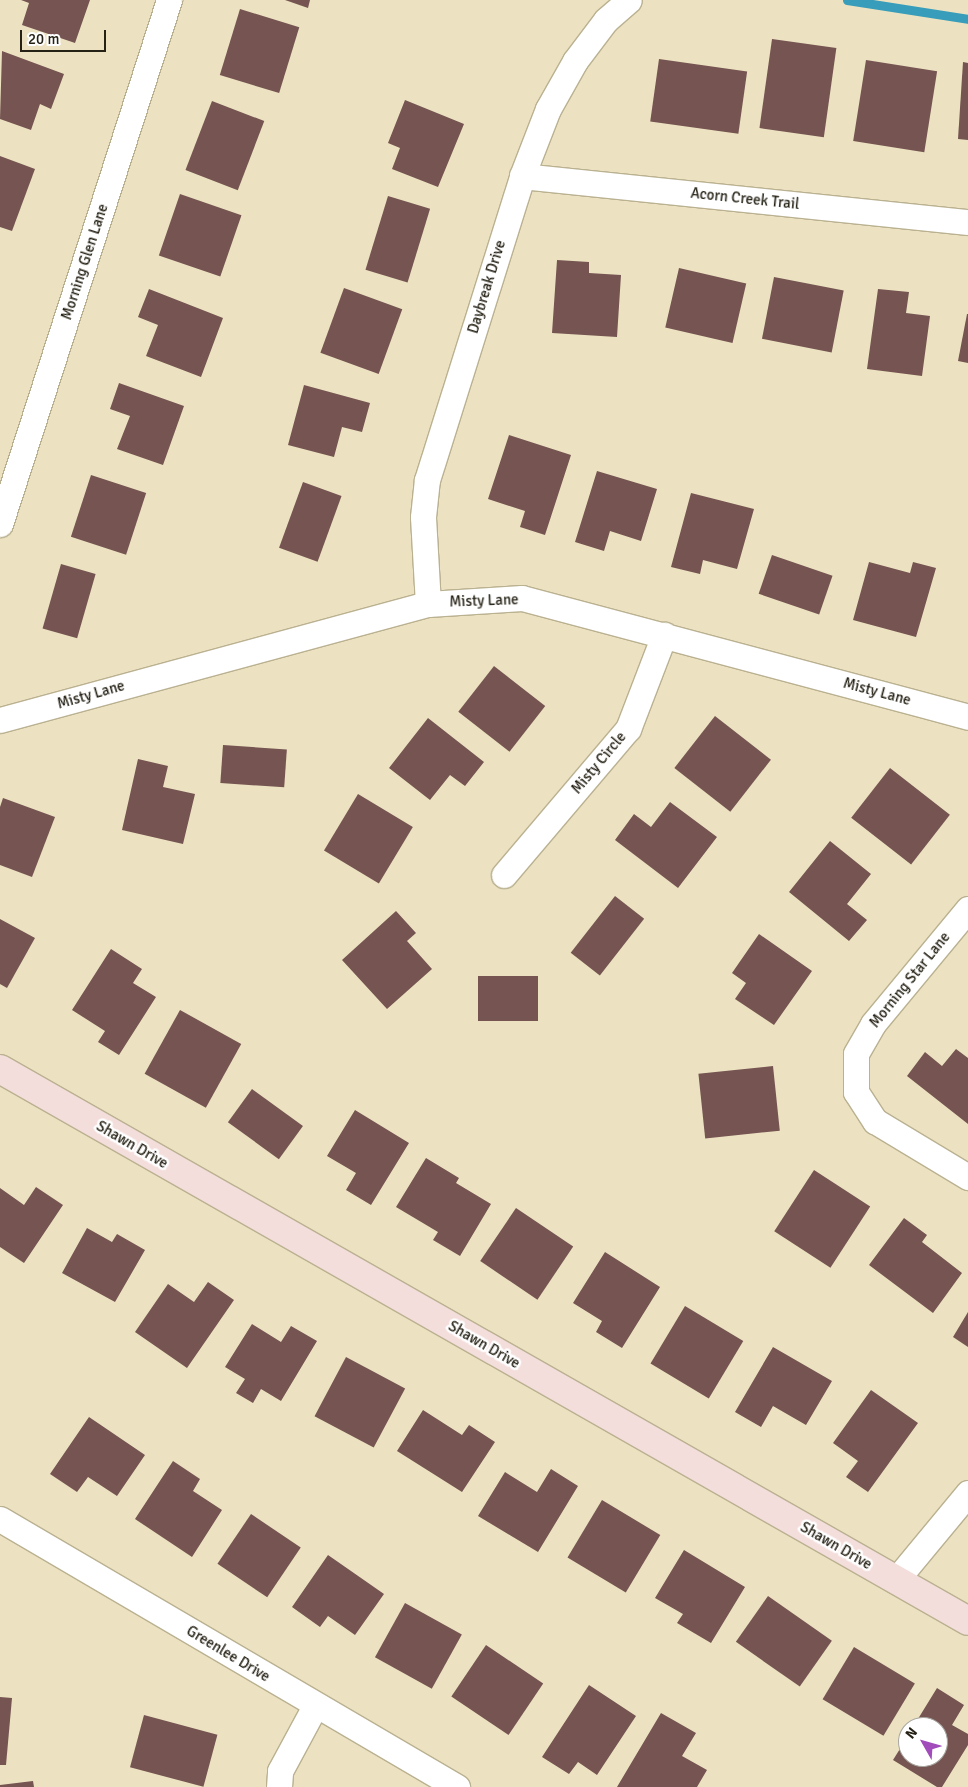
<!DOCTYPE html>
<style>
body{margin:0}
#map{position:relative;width:968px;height:1787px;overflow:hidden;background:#ece2c1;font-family:Signika,sans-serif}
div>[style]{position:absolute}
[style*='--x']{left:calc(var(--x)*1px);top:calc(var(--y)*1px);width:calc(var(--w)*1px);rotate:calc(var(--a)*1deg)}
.stream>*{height:9px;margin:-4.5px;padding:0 4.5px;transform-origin:4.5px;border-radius:4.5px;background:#379dba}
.building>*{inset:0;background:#755451;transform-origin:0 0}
.roads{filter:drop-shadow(1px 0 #bab191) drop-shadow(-1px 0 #bab191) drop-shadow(0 1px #bab191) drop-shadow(0 -1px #bab191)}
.street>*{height:25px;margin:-12.5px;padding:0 12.5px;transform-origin:12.5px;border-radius:12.5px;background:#fff}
.secondary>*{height:28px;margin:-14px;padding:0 14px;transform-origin:14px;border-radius:14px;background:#f4dedc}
span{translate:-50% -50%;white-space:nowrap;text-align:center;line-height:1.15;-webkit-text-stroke:5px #fff;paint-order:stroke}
.street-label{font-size:15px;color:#252115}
.north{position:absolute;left:898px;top:1717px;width:50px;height:50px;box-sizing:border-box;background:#fff;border:1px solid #a8a6a1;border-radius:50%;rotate:308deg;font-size:14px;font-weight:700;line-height:20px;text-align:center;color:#252115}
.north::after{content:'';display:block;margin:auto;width:18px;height:22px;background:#a14cba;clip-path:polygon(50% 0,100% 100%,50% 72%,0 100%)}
.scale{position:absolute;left:20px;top:30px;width:86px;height:22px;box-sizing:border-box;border:2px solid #252115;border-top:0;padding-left:6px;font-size:15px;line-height:18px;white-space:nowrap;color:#252115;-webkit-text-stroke:4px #fff;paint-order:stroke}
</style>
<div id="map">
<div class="stream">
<i style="--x:847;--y:0;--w:122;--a:8.9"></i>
</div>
<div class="building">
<i style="clip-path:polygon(21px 0,90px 0,75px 43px,22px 25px,29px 3px)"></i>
<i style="clip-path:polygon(285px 0,310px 0,308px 8px)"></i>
<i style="left:240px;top:9px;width:62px;height:69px;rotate:17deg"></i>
<i style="left:772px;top:39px;width:65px;height:90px;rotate:8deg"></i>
<i style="clip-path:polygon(2px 51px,64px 74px,51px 109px,40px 104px,31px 130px,0 119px)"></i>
<i style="left:659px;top:59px;width:89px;height:63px;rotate:8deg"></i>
<i style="left:866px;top:60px;width:72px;height:82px;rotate:9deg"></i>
<i style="clip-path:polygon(963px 62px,968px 63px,968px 140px,958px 139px)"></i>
<i style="clip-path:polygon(405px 100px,464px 124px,438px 187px,392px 169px,400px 148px,388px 143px)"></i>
<i style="left:212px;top:101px;width:56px;height:74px;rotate:21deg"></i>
<i style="clip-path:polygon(0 156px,35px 169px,12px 231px,0 227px)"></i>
<i style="left:180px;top:194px;width:65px;height:65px;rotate:19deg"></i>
<i style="left:388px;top:196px;width:44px;height:77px;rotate:17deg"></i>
<i style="clip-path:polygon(557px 260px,589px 262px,589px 273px,621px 275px,617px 337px,552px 333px)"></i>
<i style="left:679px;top:268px;width:69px;height:61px;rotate:13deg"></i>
<i style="left:774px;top:277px;width:71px;height:63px;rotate:11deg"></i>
<i style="left:344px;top:288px;width:62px;height:69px;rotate:20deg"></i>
<i style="clip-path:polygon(149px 289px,223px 318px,201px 377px,146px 356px,158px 325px,138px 317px)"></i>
<i style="clip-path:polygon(878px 289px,909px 292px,906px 313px,930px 316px,922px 376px,867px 369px)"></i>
<i style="clip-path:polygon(967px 314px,968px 314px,968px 363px,958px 361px)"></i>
<i style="clip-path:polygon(119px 383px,184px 406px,163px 465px,117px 449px,130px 416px,110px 409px)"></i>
<i style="clip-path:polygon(304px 385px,370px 403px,362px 432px,342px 427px,334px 457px,288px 445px)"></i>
<i style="clip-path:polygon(509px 435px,571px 455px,545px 535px,520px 527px,525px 511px,488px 499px)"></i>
<i style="clip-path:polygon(597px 471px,657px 489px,641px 541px,610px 531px,604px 551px,575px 542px)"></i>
<i style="left:91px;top:475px;width:58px;height:65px;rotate:18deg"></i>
<i style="left:303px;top:482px;width:41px;height:70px;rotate:20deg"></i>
<i style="clip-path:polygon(691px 493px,754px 509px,737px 569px,703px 560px,700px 574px,671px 567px)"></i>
<i style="left:772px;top:555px;width:64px;height:41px;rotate:19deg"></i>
<i style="clip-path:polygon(869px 562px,910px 573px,913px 562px,936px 568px,916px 637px,853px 620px)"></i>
<i style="left:61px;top:564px;width:36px;height:67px;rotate:16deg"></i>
<i style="left:494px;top:666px;width:65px;height:58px;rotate:38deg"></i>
<i style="left:715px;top:716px;width:71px;height:66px;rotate:38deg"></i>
<i style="clip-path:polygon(428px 718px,484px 762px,465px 786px,450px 775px,430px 800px,389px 768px)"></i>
<i style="left:223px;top:745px;width:64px;height:38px;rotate:4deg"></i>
<i style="clip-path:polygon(138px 759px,168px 766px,163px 787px,195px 794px,183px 844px,122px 830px)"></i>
<i style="left:890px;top:768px;width:76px;height:63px;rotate:38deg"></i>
<i style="left:358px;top:794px;width:64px;height:66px;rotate:31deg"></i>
<i style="clip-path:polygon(3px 798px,55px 817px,32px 877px,0 865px,0 807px)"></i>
<i style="clip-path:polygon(670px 802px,717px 837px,678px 888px,615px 840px,634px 814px,651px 827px)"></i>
<i style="clip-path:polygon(830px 841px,871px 874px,847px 904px,867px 920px,849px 941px,789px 892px)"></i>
<i style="left:615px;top:896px;width:37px;height:72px;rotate:38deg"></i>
<i style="clip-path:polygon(396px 911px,416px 933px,407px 941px,432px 969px,387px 1009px,342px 960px)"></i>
<i style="clip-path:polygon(0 919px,35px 938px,7px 988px,0 984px)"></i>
<i style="clip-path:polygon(759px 934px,812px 971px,774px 1025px,735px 999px,746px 983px,732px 973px)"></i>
<i style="clip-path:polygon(111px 949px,142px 969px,133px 983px,156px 997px,119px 1055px,98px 1042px,105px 1031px,72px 1010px)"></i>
<i style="left:538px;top:976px;width:45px;height:60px;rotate:90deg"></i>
<i style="left:180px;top:1010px;width:70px;height:73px;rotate:29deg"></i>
<i style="clip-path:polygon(956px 1049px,968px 1058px,968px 1124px,907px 1076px,925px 1052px,942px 1066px)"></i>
<i style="left:773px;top:1066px;width:65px;height:75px;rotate:84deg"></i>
<i style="left:252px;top:1089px;width:63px;height:41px;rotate:36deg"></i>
<i style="clip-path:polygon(355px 1110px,409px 1143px,371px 1205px,346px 1190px,356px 1173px,327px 1156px)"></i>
<i style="clip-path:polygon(426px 1158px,459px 1178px,456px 1183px,491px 1204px,460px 1256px,433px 1240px,438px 1232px,396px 1207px)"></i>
<i style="left:814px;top:1170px;width:67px;height:73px;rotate:33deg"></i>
<i style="clip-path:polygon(36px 1187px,63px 1205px,24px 1263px,0 1247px,0 1188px,24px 1205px)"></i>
<i style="left:516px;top:1208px;width:69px;height:64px;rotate:34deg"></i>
<i style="clip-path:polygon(904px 1218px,927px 1235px,922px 1242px,962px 1273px,933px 1313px,869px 1265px)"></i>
<i style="clip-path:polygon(87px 1228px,112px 1242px,117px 1234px,145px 1250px,115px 1302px,62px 1273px)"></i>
<i style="clip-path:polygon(605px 1252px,660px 1287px,622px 1348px,596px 1332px,602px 1321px,573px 1303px)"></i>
<i style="clip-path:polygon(208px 1282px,234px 1300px,187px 1368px,135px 1332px,168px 1284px,194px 1302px)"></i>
<i style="left:685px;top:1306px;width:68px;height:67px;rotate:31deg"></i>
<i style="clip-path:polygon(968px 1312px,968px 1347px,953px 1337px)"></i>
<i style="clip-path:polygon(252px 1324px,281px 1342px,291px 1326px,317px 1341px,281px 1401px,261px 1389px,253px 1403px,236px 1393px,245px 1379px,225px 1367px)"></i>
<i style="clip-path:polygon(773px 1347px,832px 1381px,806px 1425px,773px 1406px,761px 1427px,735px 1412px)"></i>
<i style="left:346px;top:1357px;width:67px;height:67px;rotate:28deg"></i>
<i style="clip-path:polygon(871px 1390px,918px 1423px,868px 1492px,846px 1477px,858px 1461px,833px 1443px)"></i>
<i style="clip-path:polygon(423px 1410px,462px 1435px,469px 1425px,495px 1442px,462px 1492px,397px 1451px)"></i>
<i style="clip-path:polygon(89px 1417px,145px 1455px,117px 1496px,88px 1477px,77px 1492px,50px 1474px)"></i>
<i style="clip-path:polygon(173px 1461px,200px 1479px,193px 1491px,222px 1510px,192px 1557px,135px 1519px)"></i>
<i style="clip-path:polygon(551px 1469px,578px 1486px,538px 1552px,478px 1516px,505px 1472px,537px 1492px)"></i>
<i style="left:602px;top:1500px;width:68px;height:67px;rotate:31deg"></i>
<i style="left:251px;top:1514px;width:60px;height:60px;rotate:34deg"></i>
<i style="clip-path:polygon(684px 1550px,745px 1587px,711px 1643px,677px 1623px,683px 1614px,655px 1598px)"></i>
<i style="clip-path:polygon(328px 1555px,384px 1594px,355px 1635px,328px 1616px,320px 1627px,292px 1607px)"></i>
<i style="left:768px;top:1596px;width:78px;height:56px;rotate:35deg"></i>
<i style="left:405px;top:1603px;width:65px;height:62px;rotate:29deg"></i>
<i style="left:486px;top:1645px;width:69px;height:62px;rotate:34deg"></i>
<i style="left:854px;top:1647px;width:71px;height:61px;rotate:31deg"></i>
<i style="clip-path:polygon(589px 1685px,636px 1716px,597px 1775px,578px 1762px,569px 1774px,542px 1757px)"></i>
<i style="clip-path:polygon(937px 1688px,964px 1705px,952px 1725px,968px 1734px,968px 1745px,942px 1787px,937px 1787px,893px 1760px,908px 1736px,908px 1757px,938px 1757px,938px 1727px,913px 1727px)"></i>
<i style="clip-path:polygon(0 1697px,12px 1698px,6px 1765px,0 1765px)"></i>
<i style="clip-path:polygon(661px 1713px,696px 1733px,682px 1756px,707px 1770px,697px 1787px,617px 1787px)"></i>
<i style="left:144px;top:1715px;width:76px;height:54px;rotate:15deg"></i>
<i style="clip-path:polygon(33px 1781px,34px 1787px,0 1787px,0 1785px)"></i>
</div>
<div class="roads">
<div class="street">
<i style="--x:522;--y:176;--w:448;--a:5.9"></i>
<i style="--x:0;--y:524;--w:551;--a:-72.12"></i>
<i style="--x:428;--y:604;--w:87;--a:-93.3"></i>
<i style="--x:423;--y:517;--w:37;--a:-84"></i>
<i style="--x:427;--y:480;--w:318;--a:-72.6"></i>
<i style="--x:522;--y:176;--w:72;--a:-68.8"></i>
<i style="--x:548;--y:109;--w:55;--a:-60.6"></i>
<i style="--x:575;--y:61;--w:51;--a:-52.9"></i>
<i style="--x:606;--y:20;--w:30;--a:-41"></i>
<i style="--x:0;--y:720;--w:443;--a:-15.2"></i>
<i style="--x:428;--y:604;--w:94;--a:-3.7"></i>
<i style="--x:522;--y:598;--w:462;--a:14.9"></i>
<i style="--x:504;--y:875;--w:192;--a:-49.7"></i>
<i style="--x:628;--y:729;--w:101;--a:-69"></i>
<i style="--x:968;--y:909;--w:149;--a:129.6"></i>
<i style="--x:873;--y:1024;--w:34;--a:120"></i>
<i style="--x:856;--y:1054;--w:38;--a:90"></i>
<i style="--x:856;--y:1092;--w:35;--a:57"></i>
<i style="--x:875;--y:1121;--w:109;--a:31.1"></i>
<i style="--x:0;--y:1519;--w:530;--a:30.39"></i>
<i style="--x:896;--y:1580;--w:113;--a:-50.4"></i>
<i style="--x:279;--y:1787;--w:16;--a:-86"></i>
<i style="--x:280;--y:1771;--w:74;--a:-61.7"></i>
</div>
<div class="secondary">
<i style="--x:0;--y:1069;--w:1114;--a:29.69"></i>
</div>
</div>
<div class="street-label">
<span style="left:745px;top:199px;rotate:6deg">Acorn Creek Trail</span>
<span style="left:85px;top:262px;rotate:-72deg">Morning Glen Lane</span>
<span style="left:487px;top:287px;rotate:-73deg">Daybreak Drive</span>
<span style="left:484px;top:601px;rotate:-2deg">Misty Lane</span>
<span style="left:877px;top:692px;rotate:15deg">Misty Lane</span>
<span style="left:91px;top:695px;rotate:-16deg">Misty Lane</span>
<span style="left:599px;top:763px;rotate:-50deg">Misty Circle</span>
<span style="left:910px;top:980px;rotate:-51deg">Morning Star Lane</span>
<span style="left:132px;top:1145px;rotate:30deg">Shawn Drive</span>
<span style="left:484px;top:1345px;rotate:30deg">Shawn Drive</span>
<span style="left:836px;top:1546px;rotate:30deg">Shawn Drive</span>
<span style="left:228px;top:1654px;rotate:31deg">Greenlee Drive</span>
</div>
<div class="north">N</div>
<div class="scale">20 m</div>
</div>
